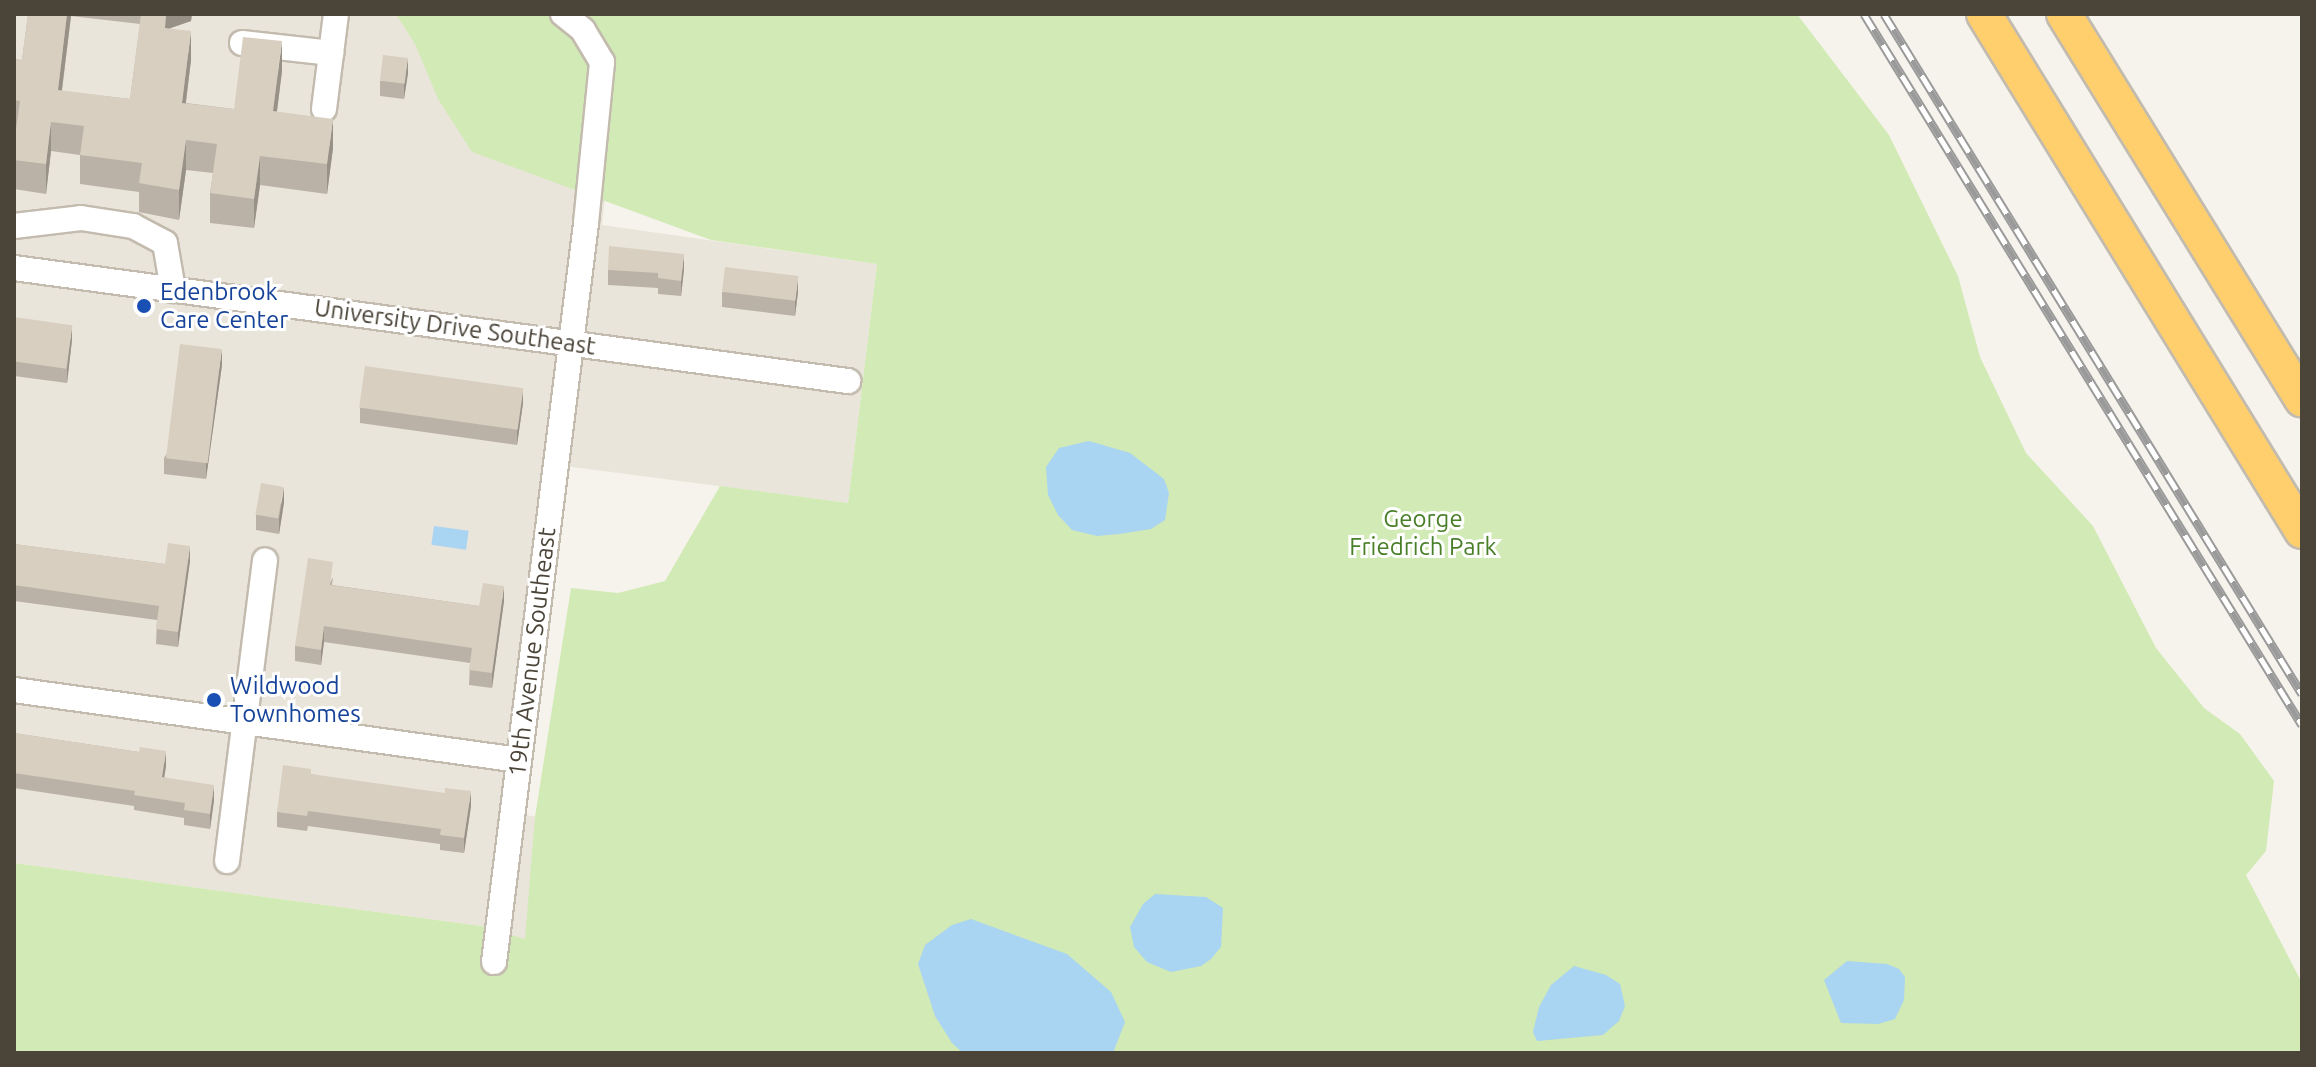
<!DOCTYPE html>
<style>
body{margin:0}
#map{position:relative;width:2316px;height:1067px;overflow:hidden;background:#f6f3ec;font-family:Ubuntu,sans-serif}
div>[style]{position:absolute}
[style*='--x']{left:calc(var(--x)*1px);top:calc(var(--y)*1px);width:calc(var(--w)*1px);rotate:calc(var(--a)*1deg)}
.residential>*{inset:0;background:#eae5da}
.green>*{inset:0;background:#d2eab5}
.water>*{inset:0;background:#a9d4f2;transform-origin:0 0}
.roads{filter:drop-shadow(2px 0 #c2bbae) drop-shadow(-2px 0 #c2bbae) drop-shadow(0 2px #c2bbae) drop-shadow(0 -2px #c2bbae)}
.minor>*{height:24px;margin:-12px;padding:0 12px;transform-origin:12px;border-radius:12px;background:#fff}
.highway>*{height:34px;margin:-17px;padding:0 17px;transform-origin:17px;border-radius:17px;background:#ffcf6e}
.rail>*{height:9px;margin-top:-4.5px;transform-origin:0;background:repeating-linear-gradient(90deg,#fff 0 18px,#9a9a9a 0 36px);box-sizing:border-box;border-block:2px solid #9a9a9a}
.wall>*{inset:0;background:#bab2a6}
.shaded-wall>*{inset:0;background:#979187}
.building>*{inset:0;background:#d8cfc1;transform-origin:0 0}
.dots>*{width:22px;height:22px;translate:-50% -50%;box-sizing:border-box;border:4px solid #fff;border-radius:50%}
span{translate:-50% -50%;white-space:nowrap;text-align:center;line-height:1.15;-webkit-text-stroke:6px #fff;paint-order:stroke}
.transit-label{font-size:24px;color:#164399}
.left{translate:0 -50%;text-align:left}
.street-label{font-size:24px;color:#4b4439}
.park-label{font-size:24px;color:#4a7f2a}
.frame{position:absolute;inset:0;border:16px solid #4b4439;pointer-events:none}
</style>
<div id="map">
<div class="residential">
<i style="clip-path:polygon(14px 14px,589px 14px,616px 88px,602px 225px,877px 264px,848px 503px,542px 463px,504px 812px,828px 859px,803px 1053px,481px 926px,14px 863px)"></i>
</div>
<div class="green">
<i style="clip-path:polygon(396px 14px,1797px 14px,1889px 135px,1958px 276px,1980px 357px,2026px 453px,2093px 526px,2156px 648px,2204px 708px,2240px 734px,2274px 781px,2266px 851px,2246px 875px,2302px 983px,2302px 1053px,14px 1053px,14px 863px,481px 926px,525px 939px,535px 817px,571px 588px,618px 593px,665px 581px,720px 486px,848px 503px,877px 264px,711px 240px,472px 152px,438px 99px,415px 44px)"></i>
</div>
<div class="water">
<i style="clip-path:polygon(1089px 441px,1130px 453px,1164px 479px,1169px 493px,1165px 520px,1151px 529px,1119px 534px,1097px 536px,1072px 530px,1058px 515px,1048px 495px,1046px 467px,1059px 448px)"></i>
<i style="left:434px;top:526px;width:35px;height:19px;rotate:8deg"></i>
<i style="clip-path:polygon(1155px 894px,1206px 897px,1223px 908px,1221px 947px,1211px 959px,1201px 966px,1171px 972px,1147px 962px,1134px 947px,1130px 927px,1143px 904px)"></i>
<i style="clip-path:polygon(971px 919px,1067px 954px,1111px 992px,1125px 1022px,1113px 1053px,963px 1053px,952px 1043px,935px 1016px,918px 964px,925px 945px,952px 925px)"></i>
<i style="clip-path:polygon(1847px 961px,1887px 964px,1899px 969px,1905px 977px,1904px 1000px,1895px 1019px,1878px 1024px,1841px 1023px,1824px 980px)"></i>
<i style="clip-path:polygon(1574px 966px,1606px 975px,1620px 984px,1625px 1006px,1619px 1021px,1603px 1035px,1537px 1041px,1533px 1032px,1539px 1007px,1551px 985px)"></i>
</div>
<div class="roads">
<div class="minor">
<i style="--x:242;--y:43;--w:90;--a:6.4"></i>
<i style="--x:324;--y:109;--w:96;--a:-82.8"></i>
<i style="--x:14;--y:226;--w:67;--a:-6.8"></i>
<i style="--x:81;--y:218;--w:53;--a:8.7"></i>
<i style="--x:133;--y:226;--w:36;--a:28"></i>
<i style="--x:165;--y:243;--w:48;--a:80.3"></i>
<i style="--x:14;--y:268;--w:842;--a:7.72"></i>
<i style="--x:14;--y:690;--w:510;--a:7.89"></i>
<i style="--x:227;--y:861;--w:303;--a:-82.8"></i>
<i style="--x:494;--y:962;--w:745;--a:-82.9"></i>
<i style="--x:586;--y:223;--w:162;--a:-84.3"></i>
<i style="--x:602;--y:62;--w:37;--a:-121"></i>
<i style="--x:583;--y:30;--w:26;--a:-141"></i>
</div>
<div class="highway">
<i style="--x:1984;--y:14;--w:607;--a:58.4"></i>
<i style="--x:2064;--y:14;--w:453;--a:58.3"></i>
</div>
</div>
<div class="rail">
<i style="--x:1864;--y:14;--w:835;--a:58.37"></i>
<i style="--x:1884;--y:14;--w:798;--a:58.42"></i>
</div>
<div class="wall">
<i style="clip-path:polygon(evenodd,28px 14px,192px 14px,191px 21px,170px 28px,191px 60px,186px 103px,234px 109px,282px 71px,277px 112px,333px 148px,327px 194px,260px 185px,254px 228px,210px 223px,210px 193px,213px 173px,186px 170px,179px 220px,139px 212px,139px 192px,80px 184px,80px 155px,51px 151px,46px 194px,14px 189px,14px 143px,16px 130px,14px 129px,14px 59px,22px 60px,28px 14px,71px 16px,140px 24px,130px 99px,62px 91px,71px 16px)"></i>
<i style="clip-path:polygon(408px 73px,404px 99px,380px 96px,380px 81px)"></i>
<i style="clip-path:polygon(684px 269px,681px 296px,658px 294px,658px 288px,608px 285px,608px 270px)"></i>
<i style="clip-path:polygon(722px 292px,798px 292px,795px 316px,722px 307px)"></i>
<i style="clip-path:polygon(14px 317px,72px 340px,67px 383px,14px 376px)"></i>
<i style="clip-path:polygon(222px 365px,206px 479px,164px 474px,164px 458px)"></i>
<i style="clip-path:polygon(523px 403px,517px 445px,360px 423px,360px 408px)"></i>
<i style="clip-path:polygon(284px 502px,279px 534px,256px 530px,256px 515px)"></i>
<i style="clip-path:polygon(14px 544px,165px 564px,190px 561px,178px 647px,156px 644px,157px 620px,14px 601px)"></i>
<i style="clip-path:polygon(333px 577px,332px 585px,479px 606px,504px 601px,492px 688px,469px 685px,470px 663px,324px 642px,321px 665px,295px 661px,295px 646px)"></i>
<i style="clip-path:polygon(14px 733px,139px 752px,166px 766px,164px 777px,214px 800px,210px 829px,184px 825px,184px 818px,134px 810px,134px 806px,14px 788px)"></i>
<i style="clip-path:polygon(311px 774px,471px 806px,464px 853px,440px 850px,440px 844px,308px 826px,307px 831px,277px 827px,277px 812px)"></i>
</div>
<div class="shaded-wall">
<i style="clip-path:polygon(67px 14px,71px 14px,71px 16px,58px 120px,58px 90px)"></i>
<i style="clip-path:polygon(166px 14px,192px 14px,191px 21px,168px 29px,165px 28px)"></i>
<i style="clip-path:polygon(191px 31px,191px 60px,182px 132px,182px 103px)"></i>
<i style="clip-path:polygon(282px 41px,282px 71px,273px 141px,273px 111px)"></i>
<i style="clip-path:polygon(408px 58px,408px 73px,404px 99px,404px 84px)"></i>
<i style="clip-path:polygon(333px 119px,333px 148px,327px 194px,327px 164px)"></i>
<i style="clip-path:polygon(51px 122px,51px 151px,46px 194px,46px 164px)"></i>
<i style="clip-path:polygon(186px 140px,186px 170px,179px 220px,179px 190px)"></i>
<i style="clip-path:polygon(260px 156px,260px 185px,254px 228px,254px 199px)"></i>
<i style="clip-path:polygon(684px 254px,684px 269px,681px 296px,681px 281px)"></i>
<i style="clip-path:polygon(798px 276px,798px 292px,795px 316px,795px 301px)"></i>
<i style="clip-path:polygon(72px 325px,72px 340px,67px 383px,67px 368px)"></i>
<i style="clip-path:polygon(222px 349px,222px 365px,206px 479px,206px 464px)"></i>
<i style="clip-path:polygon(523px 388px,523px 403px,517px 445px,517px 430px)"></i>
<i style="clip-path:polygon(284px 487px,284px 502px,279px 534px,279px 519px)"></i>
<i style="clip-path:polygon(190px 546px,190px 561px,178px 647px,178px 632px)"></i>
<i style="clip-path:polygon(504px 586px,504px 601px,492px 688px,492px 673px)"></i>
<i style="clip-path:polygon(324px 626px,324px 642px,321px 665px,321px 650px)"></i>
<i style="clip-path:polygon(166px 751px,166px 766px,162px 792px,162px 777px)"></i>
<i style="clip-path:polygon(214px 785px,214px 800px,210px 829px,210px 814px)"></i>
<i style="clip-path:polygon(471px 791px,471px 806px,464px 853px,464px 838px)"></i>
</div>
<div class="building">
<i style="clip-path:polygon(28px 14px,67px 14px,58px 90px,130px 99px,141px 14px,166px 14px,165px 28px,191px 31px,182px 103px,234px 109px,243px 37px,282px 41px,273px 111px,333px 119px,327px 164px,260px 156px,254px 199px,210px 193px,217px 144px,186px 140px,179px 190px,139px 183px,142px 163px,80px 155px,84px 126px,51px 122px,46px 164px,14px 160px,14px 143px,20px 101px,14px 100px,14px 59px,22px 60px)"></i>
<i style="left:383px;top:55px;width:25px;height:26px;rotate:7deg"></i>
<i style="clip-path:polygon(609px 246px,684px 254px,681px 281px,658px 278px,658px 273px,608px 270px)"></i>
<i style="left:725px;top:267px;width:74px;height:25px;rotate:7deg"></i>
<i style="left:14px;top:317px;width:59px;height:44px;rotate:8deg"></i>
<i style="left:180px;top:344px;width:42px;height:115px;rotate:7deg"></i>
<i style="left:365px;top:366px;width:160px;height:42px;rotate:8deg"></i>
<i style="left:261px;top:483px;width:23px;height:32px;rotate:10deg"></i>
<i style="clip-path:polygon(168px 543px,190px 546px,178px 632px,156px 629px,159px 606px,14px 585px,14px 544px,165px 564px)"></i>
<i style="clip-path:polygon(308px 558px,333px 562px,330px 585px,479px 606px,483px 583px,504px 586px,492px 673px,469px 670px,472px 648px,324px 626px,321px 650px,295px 646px)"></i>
<i style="clip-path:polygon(14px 733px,139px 752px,140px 747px,166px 751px,162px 777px,214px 785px,210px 814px,184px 810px,185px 803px,134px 795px,135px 791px,14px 773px)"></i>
<i style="clip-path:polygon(283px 765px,311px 769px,311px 774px,445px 793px,445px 788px,471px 791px,464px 838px,440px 835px,441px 829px,308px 811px,307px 816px,277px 812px)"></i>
</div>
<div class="dots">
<i style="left:144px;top:306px;background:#1a4fb4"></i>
<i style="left:214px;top:700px;background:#1a4fb4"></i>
</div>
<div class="transit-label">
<span class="left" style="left:160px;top:306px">Edenbrook<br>Care Center</span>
<span class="left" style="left:230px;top:700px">Wildwood<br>Townhomes</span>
</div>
<div class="street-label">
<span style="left:455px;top:327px;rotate:8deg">University Drive Southeast</span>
<span style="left:532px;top:652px;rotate:-83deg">19th Avenue Southeast</span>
</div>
<div class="park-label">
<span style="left:1423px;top:533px">George<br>Friedrich Park</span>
</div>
<div class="frame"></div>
</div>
